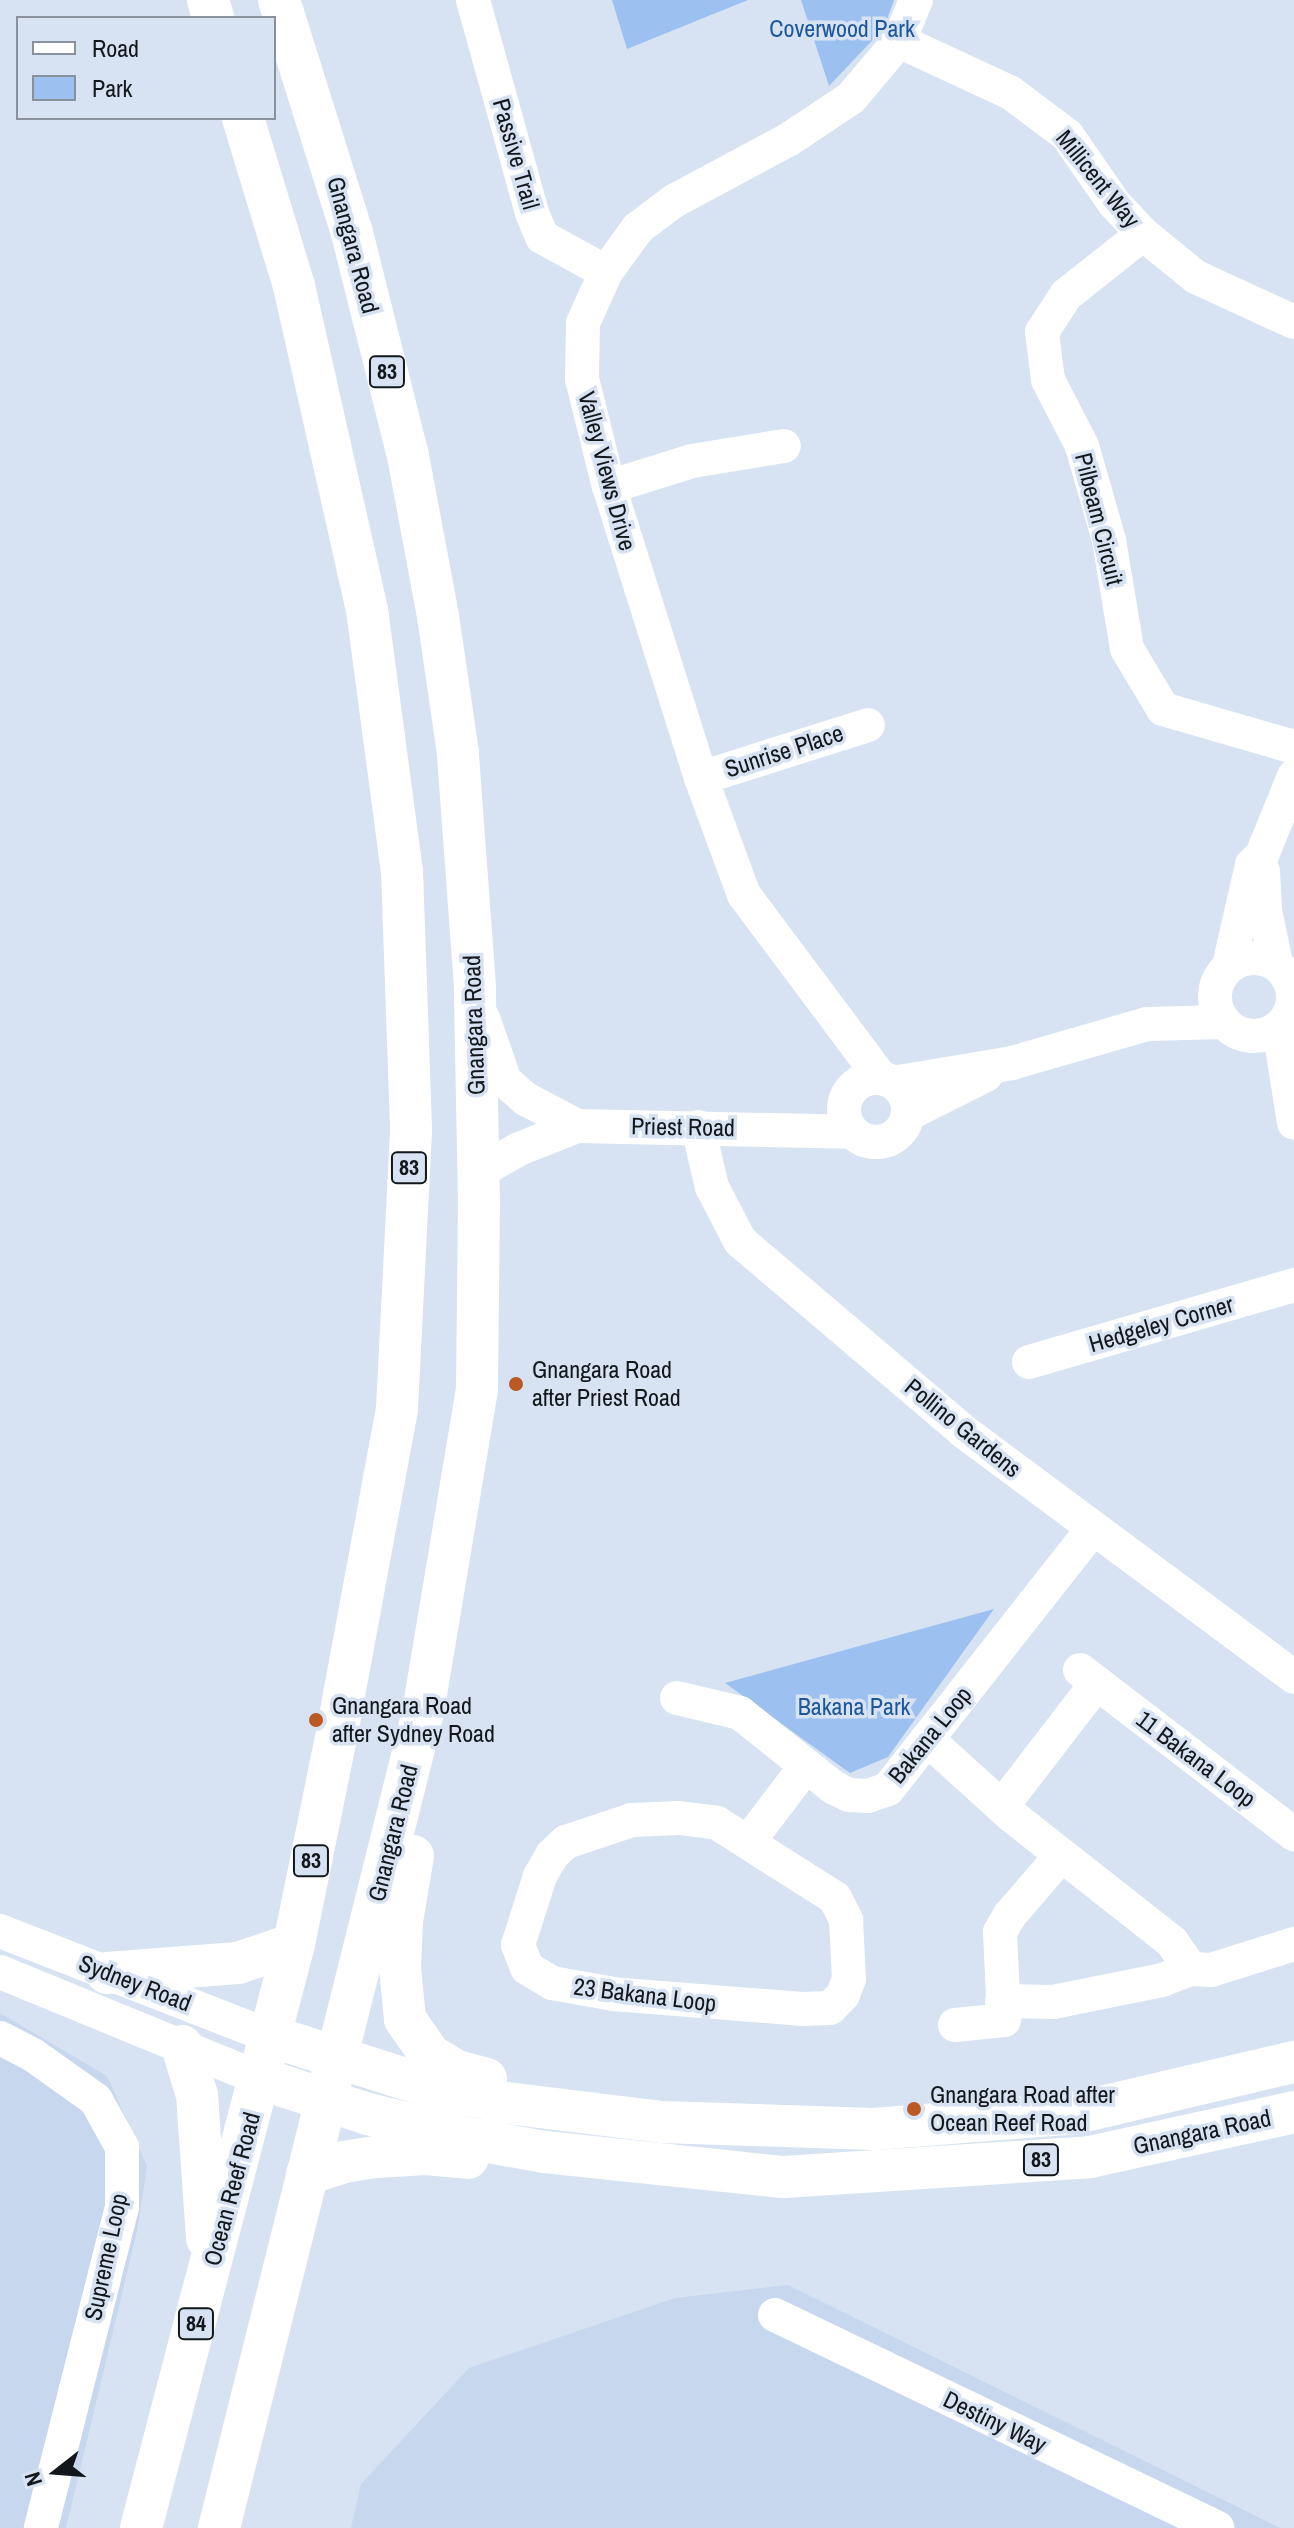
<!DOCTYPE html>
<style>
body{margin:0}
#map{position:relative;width:1294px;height:2528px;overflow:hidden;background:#d7e3f2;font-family:"Archivo Narrow",sans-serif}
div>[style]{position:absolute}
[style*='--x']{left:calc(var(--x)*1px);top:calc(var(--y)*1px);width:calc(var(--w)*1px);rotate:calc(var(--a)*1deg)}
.built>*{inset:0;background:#c7d7ed}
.green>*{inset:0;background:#9cc1f0}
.minor>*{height:34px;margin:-17px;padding:0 17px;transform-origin:17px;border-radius:17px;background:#fff}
.minor>.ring{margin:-17px;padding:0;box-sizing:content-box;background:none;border:34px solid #fff;border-radius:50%}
.major>*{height:42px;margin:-21px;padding:0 21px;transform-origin:21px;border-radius:21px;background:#fff}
.dots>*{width:22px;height:22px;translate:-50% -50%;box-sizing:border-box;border:4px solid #d7e3f2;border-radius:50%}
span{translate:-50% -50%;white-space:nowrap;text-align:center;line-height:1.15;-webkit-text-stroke:7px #d7e3f2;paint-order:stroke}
.shield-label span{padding:2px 6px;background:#d7e3f2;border:2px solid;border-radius:6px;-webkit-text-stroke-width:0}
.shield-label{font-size:22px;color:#12171c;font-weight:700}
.park-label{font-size:24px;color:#1e569a}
.street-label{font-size:24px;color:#12171c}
.poi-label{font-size:24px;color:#12171c}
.left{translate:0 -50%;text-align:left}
.legend{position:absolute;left:16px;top:16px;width:260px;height:104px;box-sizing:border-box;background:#d7e3f2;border:2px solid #88919c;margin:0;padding:10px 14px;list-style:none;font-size:24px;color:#12171c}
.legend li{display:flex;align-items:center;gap:16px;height:40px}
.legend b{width:40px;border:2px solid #88919c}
.north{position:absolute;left:16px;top:2432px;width:80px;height:80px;-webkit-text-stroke:6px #d7e3f2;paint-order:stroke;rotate:253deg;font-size:22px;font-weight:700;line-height:32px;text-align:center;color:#12171c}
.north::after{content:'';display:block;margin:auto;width:28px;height:36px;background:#12171c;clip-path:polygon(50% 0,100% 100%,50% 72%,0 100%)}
</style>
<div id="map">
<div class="built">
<i style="clip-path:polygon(0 2013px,107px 2076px,147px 2166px,137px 2231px,66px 2528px,0 2528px)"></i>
<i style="clip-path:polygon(788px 2285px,1280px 2528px,351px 2528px,361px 2484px,469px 2368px,675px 2298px)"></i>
</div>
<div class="green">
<i style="clip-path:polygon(612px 0,748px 0,627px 49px)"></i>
<i style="clip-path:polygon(801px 0,894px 0,884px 28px,829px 86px)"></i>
<i style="clip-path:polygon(994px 1609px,888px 1757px,850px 1773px,725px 1683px)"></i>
</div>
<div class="minor">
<i style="--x:473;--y:0;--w:221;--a:74.5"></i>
<i style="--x:532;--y:213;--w:26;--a:67"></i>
<i style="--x:542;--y:237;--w:73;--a:28.7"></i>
<i style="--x:899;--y:41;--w:123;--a:24.9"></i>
<i style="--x:1011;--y:93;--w:70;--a:36.9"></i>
<i style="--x:1067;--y:135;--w:83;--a:55.3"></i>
<i style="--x:1114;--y:203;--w:42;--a:46.9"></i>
<i style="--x:1143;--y:234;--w:68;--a:39.1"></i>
<i style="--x:1196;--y:277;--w:108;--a:24.7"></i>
<i style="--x:1143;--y:234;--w:98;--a:141.6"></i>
<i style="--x:1066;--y:295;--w:44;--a:123"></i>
<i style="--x:1042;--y:332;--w:48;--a:82.9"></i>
<i style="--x:1048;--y:380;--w:74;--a:62.7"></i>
<i style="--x:1082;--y:446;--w:98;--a:74"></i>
<i style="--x:1109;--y:540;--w:110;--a:80.6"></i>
<i style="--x:1127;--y:649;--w:70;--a:59"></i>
<i style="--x:1163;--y:709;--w:136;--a:16.2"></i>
<i style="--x:609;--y:487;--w:87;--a:-17.4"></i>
<i style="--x:692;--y:461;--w:93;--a:-9.3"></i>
<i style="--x:701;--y:778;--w:175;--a:-17.6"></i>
<i style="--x:1263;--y:871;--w:39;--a:87"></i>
<i style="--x:1265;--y:910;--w:55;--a:78.5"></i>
<i class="ring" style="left:1215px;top:958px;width:44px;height:44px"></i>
<i style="--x:1229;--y:966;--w:104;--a:-77.2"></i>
<i style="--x:1252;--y:865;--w:14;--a:-45"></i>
<i style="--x:1262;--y:855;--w:85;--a:-67.9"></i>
<i style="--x:483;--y:1018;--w:67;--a:70.8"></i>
<i style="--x:505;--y:1081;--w:28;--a:41"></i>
<i style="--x:526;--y:1099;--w:58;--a:27.9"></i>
<i style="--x:1279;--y:1028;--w:96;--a:81"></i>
<i class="ring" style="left:844px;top:1078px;width:30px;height:30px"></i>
<i style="--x:881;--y:1078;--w:229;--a:-126.8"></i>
<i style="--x:744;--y:895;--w:125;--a:-110.2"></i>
<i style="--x:701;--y:778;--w:305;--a:-107.5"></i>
<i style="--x:609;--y:487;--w:111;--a:-104"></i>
<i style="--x:582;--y:379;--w:56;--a:-89"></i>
<i style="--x:583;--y:323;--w:56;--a:-65.7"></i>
<i style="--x:606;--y:272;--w:54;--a:-54"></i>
<i style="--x:638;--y:228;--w:45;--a:-36.9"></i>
<i style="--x:674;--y:201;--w:129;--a:-28.2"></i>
<i style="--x:788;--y:140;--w:76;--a:-33.7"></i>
<i style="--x:851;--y:98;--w:75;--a:-49.9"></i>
<i style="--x:899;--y:41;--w:44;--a:-67.5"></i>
<i style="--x:893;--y:1083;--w:121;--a:-9.5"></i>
<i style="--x:1012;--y:1063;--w:141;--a:-16.1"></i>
<i style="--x:1147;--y:1024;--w:77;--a:-1.5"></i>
<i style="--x:908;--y:1114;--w:87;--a:-26.6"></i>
<i style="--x:698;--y:1127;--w:62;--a:76.9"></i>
<i style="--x:712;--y:1187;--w:61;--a:62.6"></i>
<i style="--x:740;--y:1241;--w:293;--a:40.4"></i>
<i style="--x:963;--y:1431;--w:412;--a:36.6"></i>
<i style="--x:479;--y:1172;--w:46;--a:-29.9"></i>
<i style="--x:519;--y:1149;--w:62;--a:-21.6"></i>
<i style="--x:577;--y:1126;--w:275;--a:1.2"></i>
<i style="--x:1029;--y:1362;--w:276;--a:-16.2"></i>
<i style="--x:1080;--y:1670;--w:270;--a:37.5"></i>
<i style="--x:677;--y:1698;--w:65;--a:13.4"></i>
<i style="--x:740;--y:1713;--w:119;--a:38.5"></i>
<i style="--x:833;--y:1787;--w:18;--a:27"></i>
<i style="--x:849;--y:1795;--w:19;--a:3"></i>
<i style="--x:868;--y:1796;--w:21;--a:-19"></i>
<i style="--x:888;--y:1789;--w:330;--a:-51.8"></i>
<i style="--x:927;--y:1739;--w:115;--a:42.2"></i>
<i style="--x:1012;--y:1816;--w:204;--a:38.2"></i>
<i style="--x:1172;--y:1942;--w:33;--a:55"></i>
<i style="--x:1003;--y:1805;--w:154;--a:-52.4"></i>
<i style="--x:679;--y:1818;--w:38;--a:7"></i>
<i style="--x:717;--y:1823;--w:140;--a:32.4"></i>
<i style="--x:835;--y:1898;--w:25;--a:63"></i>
<i style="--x:846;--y:1920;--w:59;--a:87.1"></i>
<i style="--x:849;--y:1979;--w:17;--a:111"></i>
<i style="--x:843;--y:1995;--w:18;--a:135"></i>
<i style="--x:830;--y:2008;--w:27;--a:178"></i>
<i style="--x:803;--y:2009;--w:190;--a:-175.5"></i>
<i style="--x:614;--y:1994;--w:63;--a:-169.9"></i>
<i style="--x:552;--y:1983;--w:29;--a:-149"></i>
<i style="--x:527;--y:1968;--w:25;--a:-111"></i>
<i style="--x:518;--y:1945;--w:72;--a:-72.3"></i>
<i style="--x:540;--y:1876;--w:24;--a:-60"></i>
<i style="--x:552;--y:1855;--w:19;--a:-43"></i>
<i style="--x:566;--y:1842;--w:70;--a:-18.4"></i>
<i style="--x:632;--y:1820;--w:47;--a:-2.4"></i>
<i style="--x:749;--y:1841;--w:94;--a:-52.8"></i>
<i style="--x:0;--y:1931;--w:290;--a:21.3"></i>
<i style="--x:0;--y:1972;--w:280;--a:22.3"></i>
<i style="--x:1002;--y:2001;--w:51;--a:1.1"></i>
<i style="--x:1053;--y:2002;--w:111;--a:-11.4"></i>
<i style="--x:1162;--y:1980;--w:31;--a:-21"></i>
<i style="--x:1191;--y:1969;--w:20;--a:3"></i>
<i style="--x:1211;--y:1970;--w:87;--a:-17.4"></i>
<i style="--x:955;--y:2025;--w:49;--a:-5.8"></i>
<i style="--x:1004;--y:2020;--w:88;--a:-92.6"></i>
<i style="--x:1000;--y:1932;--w:20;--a:-60"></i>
<i style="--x:1010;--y:1915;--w:78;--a:-49.2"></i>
<i style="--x:0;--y:2038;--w:37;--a:27"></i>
<i style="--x:33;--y:2055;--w:77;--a:35.5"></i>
<i style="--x:96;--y:2100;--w:54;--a:61"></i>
<i style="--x:122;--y:2147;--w:60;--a:90"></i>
<i style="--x:122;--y:2207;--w:331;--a:104.2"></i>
<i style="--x:775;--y:2315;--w:491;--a:25.7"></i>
</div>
<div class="major">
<i style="--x:208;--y:0;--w:19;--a:74"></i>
<i style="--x:413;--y:1856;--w:66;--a:99.6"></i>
<i style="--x:402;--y:1921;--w:47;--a:92.4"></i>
<i style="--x:400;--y:1968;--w:51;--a:84.4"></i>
<i style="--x:405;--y:2019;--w:44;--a:55.2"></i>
<i style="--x:430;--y:2055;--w:31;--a:31"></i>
<i style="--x:457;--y:2071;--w:30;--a:15"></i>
<i style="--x:107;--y:1973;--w:131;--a:-4.4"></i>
<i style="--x:238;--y:1963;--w:59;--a:-18.7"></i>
<i style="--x:270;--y:2036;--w:166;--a:17.6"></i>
<i style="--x:428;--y:2086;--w:73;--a:12.7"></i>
<i style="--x:499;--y:2102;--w:164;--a:7"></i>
<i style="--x:662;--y:2122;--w:212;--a:1.9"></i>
<i style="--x:874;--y:2129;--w:203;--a:-4.5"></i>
<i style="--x:1076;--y:2113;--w:224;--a:-13.2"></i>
<i style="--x:182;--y:2046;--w:51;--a:73"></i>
<i style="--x:197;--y:2095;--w:144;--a:86"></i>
<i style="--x:259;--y:2078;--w:115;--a:18.3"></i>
<i style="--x:368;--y:2114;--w:106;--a:13.6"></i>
<i style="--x:471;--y:2139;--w:75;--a:10"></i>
<i style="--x:545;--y:2152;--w:240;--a:6"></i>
<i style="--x:784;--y:2177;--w:307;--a:-3.7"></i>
<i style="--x:1090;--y:2157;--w:209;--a:-12.4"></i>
<i style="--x:307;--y:2174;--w:39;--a:-18"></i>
<i style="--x:344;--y:2162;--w:33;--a:-9"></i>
<i style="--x:377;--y:2157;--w:49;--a:-3.5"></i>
<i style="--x:426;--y:2154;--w:42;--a:5.4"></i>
<i style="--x:141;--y:2528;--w:604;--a:-75.32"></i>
<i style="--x:294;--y:1944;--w:227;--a:-78.5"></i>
<i style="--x:339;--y:1722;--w:319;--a:-79.5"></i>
<i style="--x:397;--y:1408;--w:280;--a:-87.1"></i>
<i style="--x:411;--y:1128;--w:256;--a:-92"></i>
<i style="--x:402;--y:872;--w:264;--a:-97.6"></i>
<i style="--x:367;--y:610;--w:332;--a:-102.7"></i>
<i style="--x:294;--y:286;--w:176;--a:-106.9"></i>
<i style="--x:219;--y:2528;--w:841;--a:-75.96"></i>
<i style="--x:423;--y:1712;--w:327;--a:-80.5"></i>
<i style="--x:477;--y:1389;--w:184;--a:-89.4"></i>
<i style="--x:479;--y:1205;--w:218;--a:-91.1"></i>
<i style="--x:475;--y:987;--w:235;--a:-94.2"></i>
<i style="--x:458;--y:753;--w:138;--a:-98.3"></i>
<i style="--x:438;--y:616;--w:163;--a:-100.6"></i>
<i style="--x:408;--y:456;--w:230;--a:-104.1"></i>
<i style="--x:352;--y:233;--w:244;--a:-107.4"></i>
</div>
<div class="dots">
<i style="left:516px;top:1384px;background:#bc5823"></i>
<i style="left:316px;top:1720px;background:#bc5823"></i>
<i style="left:914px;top:2109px;background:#bc5823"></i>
</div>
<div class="shield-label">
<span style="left:387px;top:372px">83</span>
<span style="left:409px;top:1168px">83</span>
<span style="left:311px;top:1861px">83</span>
<span style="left:1041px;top:2160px">83</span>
<span style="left:196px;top:2324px">84</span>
</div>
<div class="park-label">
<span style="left:842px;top:29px">Coverwood Park</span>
<span style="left:854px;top:1707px">Bakana Park</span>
</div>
<div class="street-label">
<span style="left:516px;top:154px;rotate:74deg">Passive Trail</span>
<span style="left:1098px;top:179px;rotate:51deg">Millicent Way</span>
<span style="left:353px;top:245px;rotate:75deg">Gnangara Road</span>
<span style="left:607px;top:471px;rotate:75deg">Valley Views Drive</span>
<span style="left:1099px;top:519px;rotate:76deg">Pilbeam Circuit</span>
<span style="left:784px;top:751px;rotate:-18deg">Sunrise Place</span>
<span style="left:474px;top:1025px;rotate:-92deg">Gnangara Road</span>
<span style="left:683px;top:1127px;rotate:1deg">Priest Road</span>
<span style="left:1161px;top:1324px;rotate:-16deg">Hedgeley Corner</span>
<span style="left:963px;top:1428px;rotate:39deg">Pollino Gardens</span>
<span style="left:930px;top:1735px;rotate:-51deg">Bakana Loop</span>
<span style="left:1196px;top:1759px;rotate:37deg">11 Bakana Loop</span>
<span style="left:393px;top:1833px;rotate:-76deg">Gnangara Road</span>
<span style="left:135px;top:1983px;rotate:21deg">Sydney Road</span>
<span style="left:645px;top:1995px;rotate:7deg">23 Bakana Loop</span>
<span style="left:1202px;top:2132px;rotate:-12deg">Gnangara Road</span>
<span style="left:232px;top:2189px;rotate:-75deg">Ocean Reef Road</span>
<span style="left:106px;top:2257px;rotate:-78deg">Supreme Loop</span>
<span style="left:995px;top:2422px;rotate:26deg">Destiny Way</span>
</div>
<div class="poi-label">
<span class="left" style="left:532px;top:1384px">Gnangara Road<br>after Priest Road</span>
<span class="left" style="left:332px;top:1720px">Gnangara Road<br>after Sydney Road</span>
<span class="left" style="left:930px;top:2109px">Gnangara Road after<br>Ocean Reef Road</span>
</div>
<ul class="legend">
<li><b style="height:10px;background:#fff"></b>Road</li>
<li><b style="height:22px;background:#9cc1f0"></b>Park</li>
</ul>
<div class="north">N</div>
</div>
